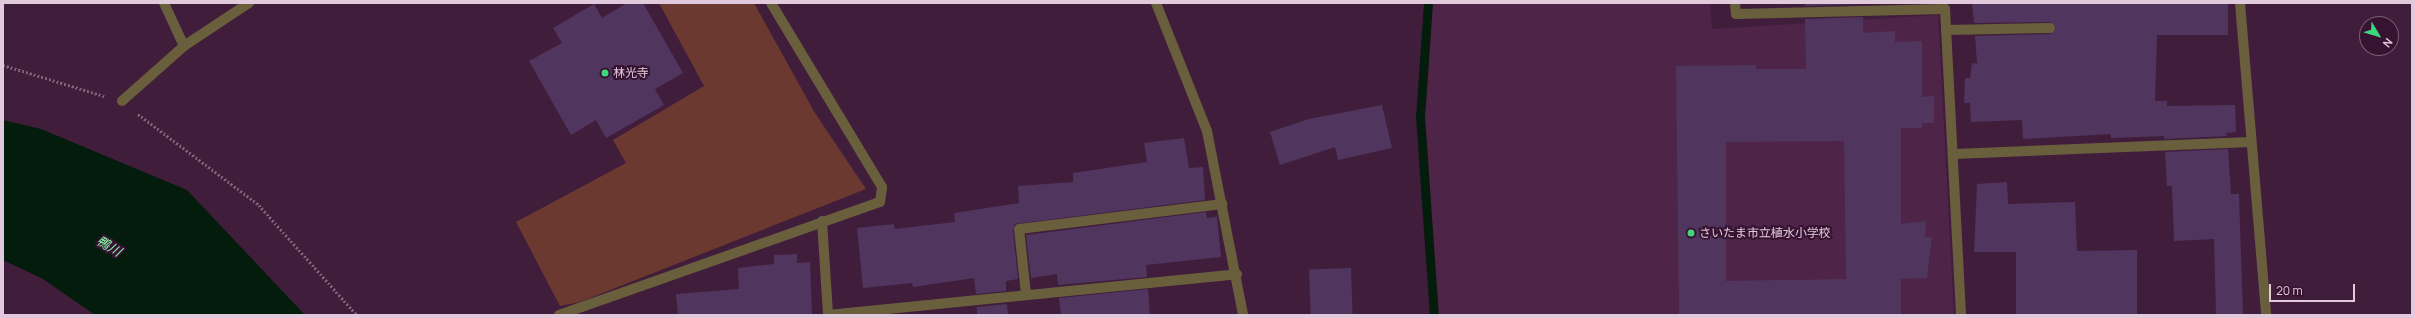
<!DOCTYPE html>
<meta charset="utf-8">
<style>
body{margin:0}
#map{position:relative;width:2415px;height:318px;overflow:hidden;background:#411d3c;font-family:Manrope,"Noto Sans JP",sans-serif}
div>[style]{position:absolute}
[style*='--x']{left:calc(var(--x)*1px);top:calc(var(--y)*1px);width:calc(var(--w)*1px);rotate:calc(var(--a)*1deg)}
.built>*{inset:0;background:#4f2449}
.green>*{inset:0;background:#6b392f}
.water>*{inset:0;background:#031c0b}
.stream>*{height:9px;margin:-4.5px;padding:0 4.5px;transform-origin:4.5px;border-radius:4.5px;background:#031c0b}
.building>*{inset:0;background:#50365e;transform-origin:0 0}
.path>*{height:2.5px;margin-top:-1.25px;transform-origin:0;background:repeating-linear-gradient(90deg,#80607b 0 2px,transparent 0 4px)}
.minor>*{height:10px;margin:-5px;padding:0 5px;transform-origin:5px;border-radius:5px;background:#6a5f3d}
.dots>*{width:11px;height:11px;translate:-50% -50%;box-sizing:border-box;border:2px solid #371332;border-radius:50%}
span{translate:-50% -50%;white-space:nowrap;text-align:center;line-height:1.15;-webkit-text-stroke:4px #371332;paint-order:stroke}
.poi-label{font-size:12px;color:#e2cadd}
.left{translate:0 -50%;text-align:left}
.water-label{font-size:13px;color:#8efbb0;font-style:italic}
.frame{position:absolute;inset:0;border:4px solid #e2cadd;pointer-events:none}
.north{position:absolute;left:2359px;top:16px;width:40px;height:40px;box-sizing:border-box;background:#371332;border:1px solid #7b5c76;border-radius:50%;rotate:128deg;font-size:11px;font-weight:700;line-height:16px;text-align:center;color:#e2cadd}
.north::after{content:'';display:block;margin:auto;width:14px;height:18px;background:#3fd77d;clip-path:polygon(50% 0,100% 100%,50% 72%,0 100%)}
.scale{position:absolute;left:2269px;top:284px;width:86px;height:18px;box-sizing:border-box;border:2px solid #e2cadd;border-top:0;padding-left:5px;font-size:12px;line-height:14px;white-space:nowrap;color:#e2cadd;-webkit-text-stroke:3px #371332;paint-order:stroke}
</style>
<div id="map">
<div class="built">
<i style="clip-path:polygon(1432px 3px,1710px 3px,1712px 29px,1938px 15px,1954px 315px,1437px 315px,1423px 114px)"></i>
</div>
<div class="green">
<i style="clip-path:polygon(659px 3px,754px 3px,815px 113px,866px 189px,580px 302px,560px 306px,516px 222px,626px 163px,613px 140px,704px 86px)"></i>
</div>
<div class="water">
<i style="clip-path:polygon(3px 120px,41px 129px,187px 190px,305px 315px,95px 315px,43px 279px,3px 260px)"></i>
</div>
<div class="stream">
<i style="--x:1428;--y:3;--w:113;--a:94"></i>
<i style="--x:1420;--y:116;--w:199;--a:86"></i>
</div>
<div class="building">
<i style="clip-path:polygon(627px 3px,643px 3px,683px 73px,655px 89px,664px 105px,606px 138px,596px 120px,571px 135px,529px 61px,562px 43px,553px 28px,594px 4px,602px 18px)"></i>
<i style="clip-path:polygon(1805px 3px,1863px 3px,1863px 4px,1805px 6px)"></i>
<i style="clip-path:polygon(1972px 3px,2228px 3px,2228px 35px,2157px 35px,2155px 101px,2167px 101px,2167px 106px,2235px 105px,2236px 132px,2226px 133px,2227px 136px,2164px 139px,2164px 136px,2111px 138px,2111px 134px,2023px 139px,2022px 120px,1971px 122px,1970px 103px,1964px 103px,1965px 78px,1970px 78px,1972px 63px,1977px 64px,1975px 36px,2050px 34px,2056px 28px,2050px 22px,1974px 23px)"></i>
<i style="clip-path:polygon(evenodd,1863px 17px,1863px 33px,1895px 31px,1895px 42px,1922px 41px,1922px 97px,1934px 96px,1934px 123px,1922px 123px,1922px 128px,1901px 128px,1901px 224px,1926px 221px,1925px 237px,1932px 237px,1927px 278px,1901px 279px,1901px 315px,1679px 315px,1676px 66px,1756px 65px,1756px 69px,1806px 69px,1805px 19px,1863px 17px,1844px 141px,1846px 279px,1726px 281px,1726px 142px,1844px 141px)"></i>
<i style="clip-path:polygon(1382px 105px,1392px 148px,1338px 160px,1335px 147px,1280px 165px,1270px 132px,1309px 119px)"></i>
<i style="clip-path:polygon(1184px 138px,1189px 168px,1203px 167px,1205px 200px,1015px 224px,1013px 230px,1018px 279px,1006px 281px,1006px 291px,976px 294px,974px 278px,913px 287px,912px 283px,863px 288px,857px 228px,894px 224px,895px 229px,955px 222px,954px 213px,1019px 203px,1018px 186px,1073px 182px,1073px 173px,1147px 162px,1144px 143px)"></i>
<i style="clip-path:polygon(2228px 149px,2231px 194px,2239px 194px,2243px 315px,2216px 315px,2214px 239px,2174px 241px,2172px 186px,2167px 186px,2165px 152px)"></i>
<i style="clip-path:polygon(2007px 182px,2008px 204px,2075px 202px,2077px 251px,2137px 250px,2137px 315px,2016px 315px,2016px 252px,1974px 252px,1977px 184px)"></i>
<i style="clip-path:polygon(1206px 212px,1207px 218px,1217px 217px,1221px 257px,1146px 265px,1147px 277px,1058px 285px,1057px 274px,1031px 278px,1026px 235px)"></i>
<i style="clip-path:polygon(797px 254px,797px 263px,810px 262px,812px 315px,678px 315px,676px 294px,739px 289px,738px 268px,774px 264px,774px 255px)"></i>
<i style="left:1351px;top:268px;width:47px;height:42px;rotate:88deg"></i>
<i style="clip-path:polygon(1148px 289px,1150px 315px,1061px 315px,1059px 298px)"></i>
<i style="clip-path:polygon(1007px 304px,1008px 315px,977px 315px,977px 307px)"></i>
</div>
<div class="path">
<i style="--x:3;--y:65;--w:106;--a:17.1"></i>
<i style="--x:138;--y:114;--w:151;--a:36.9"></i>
<i style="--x:259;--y:205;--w:147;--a:48.3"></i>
</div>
<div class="minor">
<i style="--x:164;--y:3;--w:47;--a:65.1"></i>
<i style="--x:1156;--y:3;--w:138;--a:68.3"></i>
<i style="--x:1207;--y:131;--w:187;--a:78.9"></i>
<i style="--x:1735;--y:3;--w:11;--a:85"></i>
<i style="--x:1736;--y:14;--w:209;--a:-1.4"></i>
<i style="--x:1945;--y:9;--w:306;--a:87"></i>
<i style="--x:2240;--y:3;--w:313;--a:85.2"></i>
<i style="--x:1946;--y:30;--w:104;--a:-1.1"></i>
<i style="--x:122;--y:101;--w:83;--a:-41.6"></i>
<i style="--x:184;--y:46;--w:78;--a:-33.5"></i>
<i style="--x:1954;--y:154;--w:297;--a:-2.3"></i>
<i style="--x:822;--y:221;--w:94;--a:86.3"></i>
<i style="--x:1026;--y:294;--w:65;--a:-96.1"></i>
<i style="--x:1019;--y:229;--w:205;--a:-7"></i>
<i style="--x:559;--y:315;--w:340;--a:-19.4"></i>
<i style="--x:880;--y:202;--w:15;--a:-82"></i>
<i style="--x:882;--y:187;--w:215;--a:-121.1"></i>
<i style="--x:828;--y:315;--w:411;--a:-5.7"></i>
</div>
<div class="dots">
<i style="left:605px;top:73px;background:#3fd77d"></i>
<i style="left:1691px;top:233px;background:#3fd77d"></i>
</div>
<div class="poi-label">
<span class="left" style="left:613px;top:73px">林光寺</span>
<span class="left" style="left:1699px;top:233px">さいたま市立植水小学校</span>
</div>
<div class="water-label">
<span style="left:109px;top:246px;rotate:31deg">鴨川</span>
</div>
<div class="frame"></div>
<div class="north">N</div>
<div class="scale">20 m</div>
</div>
